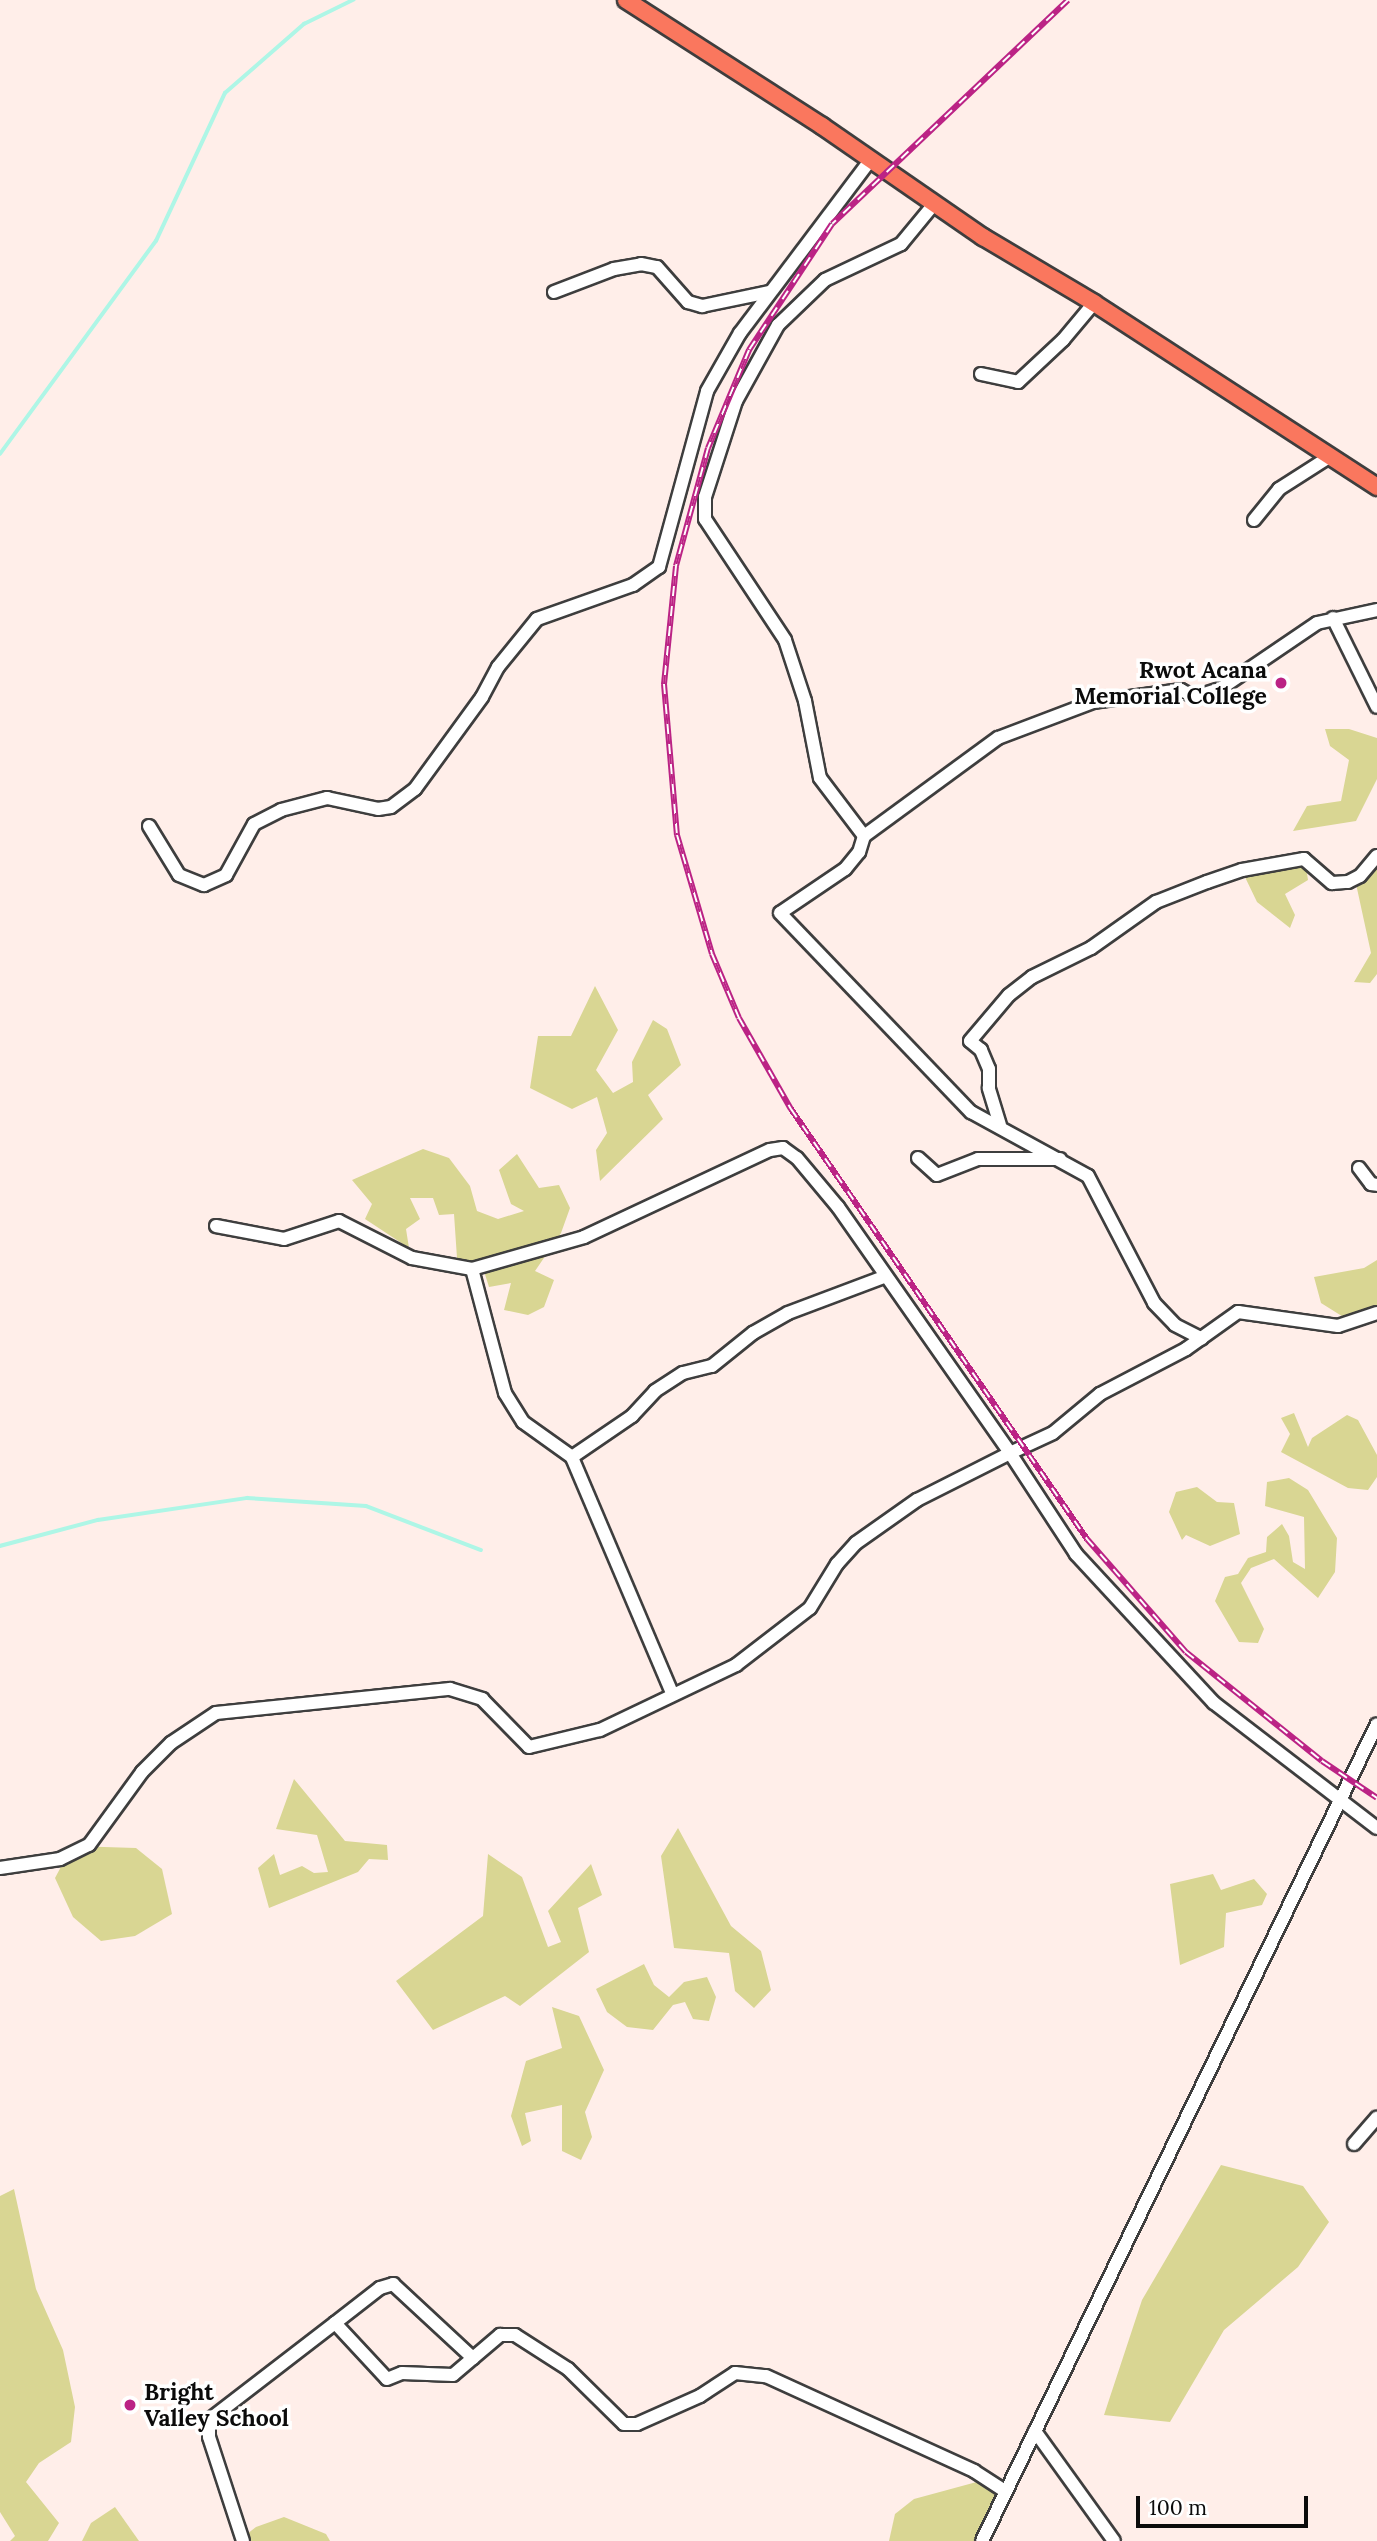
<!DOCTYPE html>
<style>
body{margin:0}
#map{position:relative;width:1377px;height:2541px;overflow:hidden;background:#ffeee9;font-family:Lora,serif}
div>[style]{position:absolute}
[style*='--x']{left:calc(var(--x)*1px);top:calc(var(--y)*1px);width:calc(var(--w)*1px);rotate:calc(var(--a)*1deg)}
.forest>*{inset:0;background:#d9d693}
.stream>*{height:3.5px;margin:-1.75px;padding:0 1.75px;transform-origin:1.75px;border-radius:1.75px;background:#aef6e6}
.roads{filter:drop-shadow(2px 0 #3e3e3e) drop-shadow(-2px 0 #3e3e3e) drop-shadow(0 2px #3e3e3e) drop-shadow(0 -2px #3e3e3e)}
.minor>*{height:12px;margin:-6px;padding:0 6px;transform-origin:6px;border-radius:6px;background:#fff}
.major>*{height:16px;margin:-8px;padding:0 8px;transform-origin:8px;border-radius:8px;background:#fa775e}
.rail>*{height:6px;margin-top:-3px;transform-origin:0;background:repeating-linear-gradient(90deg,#fff 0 10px,#bb2385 0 20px);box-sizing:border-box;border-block:2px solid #bb2385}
.dots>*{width:19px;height:19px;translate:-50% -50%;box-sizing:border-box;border:4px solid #fff;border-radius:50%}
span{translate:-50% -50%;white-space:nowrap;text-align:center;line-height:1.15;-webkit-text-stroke:7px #fff;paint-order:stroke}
.poi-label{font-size:23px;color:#0b0b0b;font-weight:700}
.right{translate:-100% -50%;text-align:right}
.left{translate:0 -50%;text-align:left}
.scale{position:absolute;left:1136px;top:2496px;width:172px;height:32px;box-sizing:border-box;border:4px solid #0b0b0b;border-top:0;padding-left:9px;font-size:21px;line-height:24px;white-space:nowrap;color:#0b0b0b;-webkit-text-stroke:5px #fff;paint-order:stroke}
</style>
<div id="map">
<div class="forest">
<i style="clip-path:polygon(1325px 729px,1349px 729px,1377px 738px,1377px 779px,1356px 821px,1293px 831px,1307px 806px,1341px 801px,1349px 760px,1330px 746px)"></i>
<i style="clip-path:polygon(1377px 857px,1377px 974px,1370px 983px,1354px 982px,1371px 953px,1353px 870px)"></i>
<i style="clip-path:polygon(1284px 864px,1306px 867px,1308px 880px,1285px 894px,1295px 915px,1290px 928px,1257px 902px,1244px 875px)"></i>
<i style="clip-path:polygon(595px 986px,618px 1030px,596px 1070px,613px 1093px,633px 1082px,632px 1062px,653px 1020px,667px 1029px,681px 1065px,648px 1095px,663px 1119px,600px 1181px,596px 1150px,607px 1133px,597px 1097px,572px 1109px,530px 1088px,538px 1036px,571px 1036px)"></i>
<i style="clip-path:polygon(423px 1149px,449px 1158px,470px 1186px,477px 1211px,498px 1219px,524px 1211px,511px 1204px,499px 1170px,517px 1154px,539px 1188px,559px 1185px,570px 1208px,561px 1233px,535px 1271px,554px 1280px,544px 1307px,528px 1315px,504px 1310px,511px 1283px,489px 1287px,483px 1268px,457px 1258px,454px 1214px,439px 1215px,433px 1198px,410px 1198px,420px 1219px,406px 1229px,409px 1248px,365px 1219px,372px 1204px,352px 1180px)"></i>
<i style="clip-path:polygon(1377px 1260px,1377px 1305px,1345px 1318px,1321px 1303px,1314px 1277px,1364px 1268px)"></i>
<i style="clip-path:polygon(1294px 1413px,1308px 1447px,1312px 1438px,1347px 1415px,1358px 1420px,1377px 1455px,1377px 1477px,1368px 1490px,1348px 1488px,1281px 1452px,1290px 1434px,1281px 1418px)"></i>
<i style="clip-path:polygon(1289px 1478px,1308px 1490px,1337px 1538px,1335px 1572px,1318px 1598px,1274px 1559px,1251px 1568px,1241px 1583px,1264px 1629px,1258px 1643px,1239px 1642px,1215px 1601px,1225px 1577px,1238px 1574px,1248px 1558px,1266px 1552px,1267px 1537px,1282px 1524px,1289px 1536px,1293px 1562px,1305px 1569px,1304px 1517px,1265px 1506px,1267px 1482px)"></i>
<i style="clip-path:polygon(1197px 1487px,1217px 1502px,1234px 1503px,1240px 1534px,1210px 1546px,1186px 1535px,1182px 1540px,1169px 1512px,1176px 1492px)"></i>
<i style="clip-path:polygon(294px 1779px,345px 1841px,387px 1845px,388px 1860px,369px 1859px,358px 1872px,269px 1908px,258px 1868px,274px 1854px,280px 1875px,302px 1866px,314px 1873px,328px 1872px,317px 1835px,276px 1829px)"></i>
<i style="clip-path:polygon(678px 1828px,731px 1926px,761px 1951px,771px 1990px,754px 2008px,735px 1991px,729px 1953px,674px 1948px,661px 1856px)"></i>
<i style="clip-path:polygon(72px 1846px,136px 1848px,162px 1869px,172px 1914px,135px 1936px,101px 1941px,73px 1917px,55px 1878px)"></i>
<i style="clip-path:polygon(488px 1854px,522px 1877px,548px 1947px,561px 1942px,548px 1911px,591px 1864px,602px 1895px,578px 1908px,589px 1952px,520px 2006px,505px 1996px,433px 2030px,396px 1981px,483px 1916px)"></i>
<i style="clip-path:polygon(1213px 1874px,1221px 1890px,1254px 1879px,1267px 1894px,1262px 1905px,1226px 1913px,1224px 1947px,1180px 1965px,1170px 1884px)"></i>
<i style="clip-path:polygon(644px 1964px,654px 1985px,669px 1997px,684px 1982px,707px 1977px,716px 1997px,709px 2021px,693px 2019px,685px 2002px,673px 2005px,653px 2030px,627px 2027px,607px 2012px,596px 1989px)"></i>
<i style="clip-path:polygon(552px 2007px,579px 2016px,604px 2070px,585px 2112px,592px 2137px,581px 2160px,562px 2151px,562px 2105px,525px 2113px,531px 2141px,522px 2146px,511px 2116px,526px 2061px,562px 2048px)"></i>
<i style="clip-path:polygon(1221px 2165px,1303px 2186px,1329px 2222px,1298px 2267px,1224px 2330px,1170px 2422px,1104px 2415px,1142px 2300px)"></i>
<i style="clip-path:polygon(14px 2189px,36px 2289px,63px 2350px,75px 2407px,71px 2442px,39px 2463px,26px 2482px,59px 2523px,48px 2541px,10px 2541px,15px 2536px,0 2512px,0 2196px)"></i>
<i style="clip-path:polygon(984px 2480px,1002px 2502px,989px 2541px,889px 2541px,895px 2514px,914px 2499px)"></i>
<i style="clip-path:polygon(115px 2507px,139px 2541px,82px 2541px,91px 2523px)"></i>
<i style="clip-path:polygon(284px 2517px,326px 2534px,330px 2541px,238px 2541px,256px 2527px)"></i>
</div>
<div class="stream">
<i style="--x:0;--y:454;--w:264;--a:-53.8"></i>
<i style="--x:156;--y:241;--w:163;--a:-65"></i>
<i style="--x:225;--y:93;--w:105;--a:-41.1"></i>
<i style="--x:304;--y:24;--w:55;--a:-26.1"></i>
<i style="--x:0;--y:1546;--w:101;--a:-14.9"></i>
<i style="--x:98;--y:1520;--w:151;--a:-8.4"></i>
<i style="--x:247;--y:1498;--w:119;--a:3.8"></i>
<i style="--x:366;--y:1506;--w:123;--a:20.9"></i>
</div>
<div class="roads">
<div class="minor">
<i style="--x:934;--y:204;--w:52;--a:129.5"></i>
<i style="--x:901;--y:244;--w:84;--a:154.7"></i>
<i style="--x:825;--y:280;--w:65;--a:136.2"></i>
<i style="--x:778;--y:325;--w:87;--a:118.9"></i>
<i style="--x:736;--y:401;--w:101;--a:107.9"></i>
<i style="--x:705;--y:497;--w:22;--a:90"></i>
<i style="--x:705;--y:519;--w:145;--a:56.5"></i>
<i style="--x:785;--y:640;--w:64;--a:71.8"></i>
<i style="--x:805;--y:701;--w:78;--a:79"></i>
<i style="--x:820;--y:778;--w:73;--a:52.8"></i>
<i style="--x:864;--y:836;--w:17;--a:107"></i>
<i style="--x:859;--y:852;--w:22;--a:129"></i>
<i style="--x:845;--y:869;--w:78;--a:145.9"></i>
<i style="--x:780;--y:913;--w:276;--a:46.2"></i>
<i style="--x:971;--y:1112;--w:133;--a:28.7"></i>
<i style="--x:1088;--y:1176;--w:143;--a:62.5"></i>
<i style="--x:1154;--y:1303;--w:30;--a:46"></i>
<i style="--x:1175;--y:1325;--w:30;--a:27"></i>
<i style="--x:554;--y:292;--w:64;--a:-21"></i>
<i style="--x:614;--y:269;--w:27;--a:-10"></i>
<i style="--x:641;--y:264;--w:16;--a:11"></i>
<i style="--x:657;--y:267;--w:47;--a:48.5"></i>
<i style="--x:688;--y:302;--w:15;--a:16"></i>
<i style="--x:702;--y:306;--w:68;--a:-11.8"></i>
<i style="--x:981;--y:374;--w:38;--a:12"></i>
<i style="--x:1018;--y:382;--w:62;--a:-43"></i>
<i style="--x:1063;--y:340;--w:48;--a:-50"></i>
<i style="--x:1254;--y:520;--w:40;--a:-51"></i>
<i style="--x:1279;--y:489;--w:59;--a:-32.6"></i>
<i style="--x:1333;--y:618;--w:99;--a:63.7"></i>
<i style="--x:149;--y:826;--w:57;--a:58.5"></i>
<i style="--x:179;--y:875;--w:27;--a:22"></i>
<i style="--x:204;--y:885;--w:24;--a:-24"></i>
<i style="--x:226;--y:875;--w:58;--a:-61.2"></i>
<i style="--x:254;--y:824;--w:30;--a:-27"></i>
<i style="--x:281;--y:810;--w:48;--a:-14.6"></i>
<i style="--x:327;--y:798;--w:52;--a:12.2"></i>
<i style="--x:378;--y:809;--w:13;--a:-9"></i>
<i style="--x:391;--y:807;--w:30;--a:-37"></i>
<i style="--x:415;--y:789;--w:114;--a:-53.9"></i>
<i style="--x:482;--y:697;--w:34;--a:-62"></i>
<i style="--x:498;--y:667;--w:62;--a:-50.9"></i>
<i style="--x:537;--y:619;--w:102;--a:-19.5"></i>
<i style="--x:633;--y:585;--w:32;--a:-35"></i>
<i style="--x:659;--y:567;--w:182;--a:-74.7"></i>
<i style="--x:707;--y:391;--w:67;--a:-60.4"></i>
<i style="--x:740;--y:333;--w:214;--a:-53"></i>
<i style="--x:864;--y:836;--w:166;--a:-36.2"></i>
<i style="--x:998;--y:738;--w:102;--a:-20.8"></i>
<i style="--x:1093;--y:702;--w:89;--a:-7.8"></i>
<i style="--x:1181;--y:690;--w:16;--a:27"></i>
<i style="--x:1195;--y:697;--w:26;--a:-18"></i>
<i style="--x:1220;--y:689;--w:117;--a:-34.2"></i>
<i style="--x:1317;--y:623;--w:61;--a:-12.2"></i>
<i style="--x:1000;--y:1125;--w:39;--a:-107"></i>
<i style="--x:989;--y:1088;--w:19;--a:-90"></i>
<i style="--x:989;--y:1069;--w:21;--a:-113"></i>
<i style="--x:981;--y:1050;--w:14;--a:-141"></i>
<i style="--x:970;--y:1041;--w:60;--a:-49.7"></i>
<i style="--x:1009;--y:995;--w:29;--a:-38"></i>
<i style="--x:1032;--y:977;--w:66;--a:-26.2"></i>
<i style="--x:1091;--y:948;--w:80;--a:-35.3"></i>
<i style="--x:1156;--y:902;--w:55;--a:-21.4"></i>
<i style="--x:1207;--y:882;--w:37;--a:-19"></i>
<i style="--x:1242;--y:870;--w:63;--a:-10.1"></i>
<i style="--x:1304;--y:859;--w:37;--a:41"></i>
<i style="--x:1332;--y:883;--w:16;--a:-4"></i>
<i style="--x:1348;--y:882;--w:13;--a:-27"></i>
<i style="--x:1360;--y:876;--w:26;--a:-50"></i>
<i style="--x:918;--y:1158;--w:25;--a:42"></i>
<i style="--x:937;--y:1175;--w:44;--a:-21.3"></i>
<i style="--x:978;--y:1159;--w:82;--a:0"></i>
<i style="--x:1359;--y:1168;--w:20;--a:53"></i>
<i style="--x:1371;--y:1184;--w:6;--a:9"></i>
<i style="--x:216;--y:1226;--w:69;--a:10.8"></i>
<i style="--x:284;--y:1239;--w:58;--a:-18.1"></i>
<i style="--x:339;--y:1221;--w:82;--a:26.9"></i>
<i style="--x:412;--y:1258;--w:61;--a:10.4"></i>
<i style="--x:572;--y:1457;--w:73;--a:-34.3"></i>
<i style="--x:632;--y:1416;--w:34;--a:-47"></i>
<i style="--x:655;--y:1391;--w:33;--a:-33"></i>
<i style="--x:683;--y:1373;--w:30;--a:-14"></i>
<i style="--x:712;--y:1366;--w:53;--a:-38.8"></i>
<i style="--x:753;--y:1333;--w:40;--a:-29.7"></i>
<i style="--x:788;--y:1313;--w:103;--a:-20.6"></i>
<i style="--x:672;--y:1693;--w:256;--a:-113"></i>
<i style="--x:572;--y:1457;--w:60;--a:-144.5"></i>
<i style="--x:523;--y:1422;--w:34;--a:-122"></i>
<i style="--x:505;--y:1393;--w:128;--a:-104.9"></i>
<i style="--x:472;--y:1269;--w:116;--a:-15.9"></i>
<i style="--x:584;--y:1237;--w:205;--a:-25.1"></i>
<i style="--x:770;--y:1150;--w:13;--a:-9"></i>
<i style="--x:783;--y:1148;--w:17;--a:36"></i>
<i style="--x:797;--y:1158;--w:64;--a:50.1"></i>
<i style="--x:838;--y:1207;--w:300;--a:55"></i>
<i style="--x:1010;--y:1453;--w:47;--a:-24.9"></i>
<i style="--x:1053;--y:1433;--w:61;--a:-39.7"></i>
<i style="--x:1100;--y:1394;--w:97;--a:-27.6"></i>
<i style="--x:1186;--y:1349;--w:64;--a:-35.4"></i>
<i style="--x:1238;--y:1312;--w:101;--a:8"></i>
<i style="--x:1338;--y:1326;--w:41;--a:-18.4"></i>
<i style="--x:0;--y:1868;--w:61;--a:-8.5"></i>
<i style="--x:60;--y:1859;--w:32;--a:-26"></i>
<i style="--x:89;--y:1845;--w:90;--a:-54"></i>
<i style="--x:142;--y:1772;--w:41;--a:-45"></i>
<i style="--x:171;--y:1743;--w:54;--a:-33.7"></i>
<i style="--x:216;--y:1713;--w:235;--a:-5.9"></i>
<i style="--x:450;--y:1689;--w:34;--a:17"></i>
<i style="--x:482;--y:1699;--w:67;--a:45.6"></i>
<i style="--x:529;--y:1747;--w:73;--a:-13.5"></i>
<i style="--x:600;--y:1730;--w:151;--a:-25.5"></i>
<i style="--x:736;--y:1665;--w:93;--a:-37.6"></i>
<i style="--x:810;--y:1608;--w:52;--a:-58.5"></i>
<i style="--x:837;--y:1564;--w:28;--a:-48"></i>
<i style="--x:856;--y:1543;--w:75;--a:-35.2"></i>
<i style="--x:917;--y:1500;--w:104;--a:-26.8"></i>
<i style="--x:1010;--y:1453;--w:121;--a:56.8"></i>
<i style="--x:1076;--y:1554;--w:203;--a:47.2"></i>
<i style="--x:1214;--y:1703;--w:205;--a:37.5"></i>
<i style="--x:1354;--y:2144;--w:35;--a:-49"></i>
<i style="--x:335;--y:2323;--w:57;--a:-37.9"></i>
<i style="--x:380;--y:2288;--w:14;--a:-17"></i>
<i style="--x:393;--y:2284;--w:109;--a:42.8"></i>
<i style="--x:1035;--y:2431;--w:135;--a:54.3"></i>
<i style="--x:243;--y:2541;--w:109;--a:-108.1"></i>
<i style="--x:209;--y:2437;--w:17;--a:-90"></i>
<i style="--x:209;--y:2420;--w:159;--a:-37.6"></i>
<i style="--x:335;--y:2323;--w:76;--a:47.1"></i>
<i style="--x:387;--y:2379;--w:16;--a:-22"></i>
<i style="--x:402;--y:2373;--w:51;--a:2.2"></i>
<i style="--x:453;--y:2375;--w:62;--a:-40.4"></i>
<i style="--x:500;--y:2335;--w:15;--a:0"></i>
<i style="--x:515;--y:2335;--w:63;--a:32.7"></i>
<i style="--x:568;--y:2369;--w:78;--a:44.5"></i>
<i style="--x:624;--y:2424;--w:13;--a:0"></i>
<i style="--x:637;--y:2424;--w:69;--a:-24"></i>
<i style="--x:700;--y:2396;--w:42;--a:-33.3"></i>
<i style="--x:735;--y:2373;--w:31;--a:6"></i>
<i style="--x:766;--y:2376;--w:229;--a:24.5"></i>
<i style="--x:974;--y:2471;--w:37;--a:33"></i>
<i style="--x:982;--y:2541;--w:907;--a:-64.2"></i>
</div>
<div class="major">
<i style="--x:626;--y:0;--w:233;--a:32.7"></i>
<i style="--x:822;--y:126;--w:196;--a:34.6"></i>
<i style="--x:983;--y:237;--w:129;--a:30.7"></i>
<i style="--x:1094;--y:303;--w:338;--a:33"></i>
</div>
</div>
<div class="rail">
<i style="--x:1068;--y:0;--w:325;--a:136.5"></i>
<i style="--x:832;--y:224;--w:151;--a:123.4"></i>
<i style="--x:749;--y:350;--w:106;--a:112.7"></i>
<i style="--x:708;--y:448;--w:122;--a:105.2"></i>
<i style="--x:676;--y:566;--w:119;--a:95.8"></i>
<i style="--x:664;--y:684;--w:152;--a:85.1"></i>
<i style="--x:677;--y:835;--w:124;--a:73.6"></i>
<i style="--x:712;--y:954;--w:69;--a:67.1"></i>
<i style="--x:739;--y:1018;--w:105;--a:60.3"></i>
<i style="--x:791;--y:1109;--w:522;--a:55.46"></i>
<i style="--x:1087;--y:1539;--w:150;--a:48.8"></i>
<i style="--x:1186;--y:1652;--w:174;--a:38.7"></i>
<i style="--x:1322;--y:1761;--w:66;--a:33.9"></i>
</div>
<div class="dots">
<i style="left:1281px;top:683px;background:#bb2385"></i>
<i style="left:130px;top:2405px;background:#bb2385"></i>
</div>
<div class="poi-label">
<span class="right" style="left:1267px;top:683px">Rwot Acana<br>Memorial College</span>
<span class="left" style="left:144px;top:2405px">Bright<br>Valley School</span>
</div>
<div class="scale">100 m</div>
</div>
